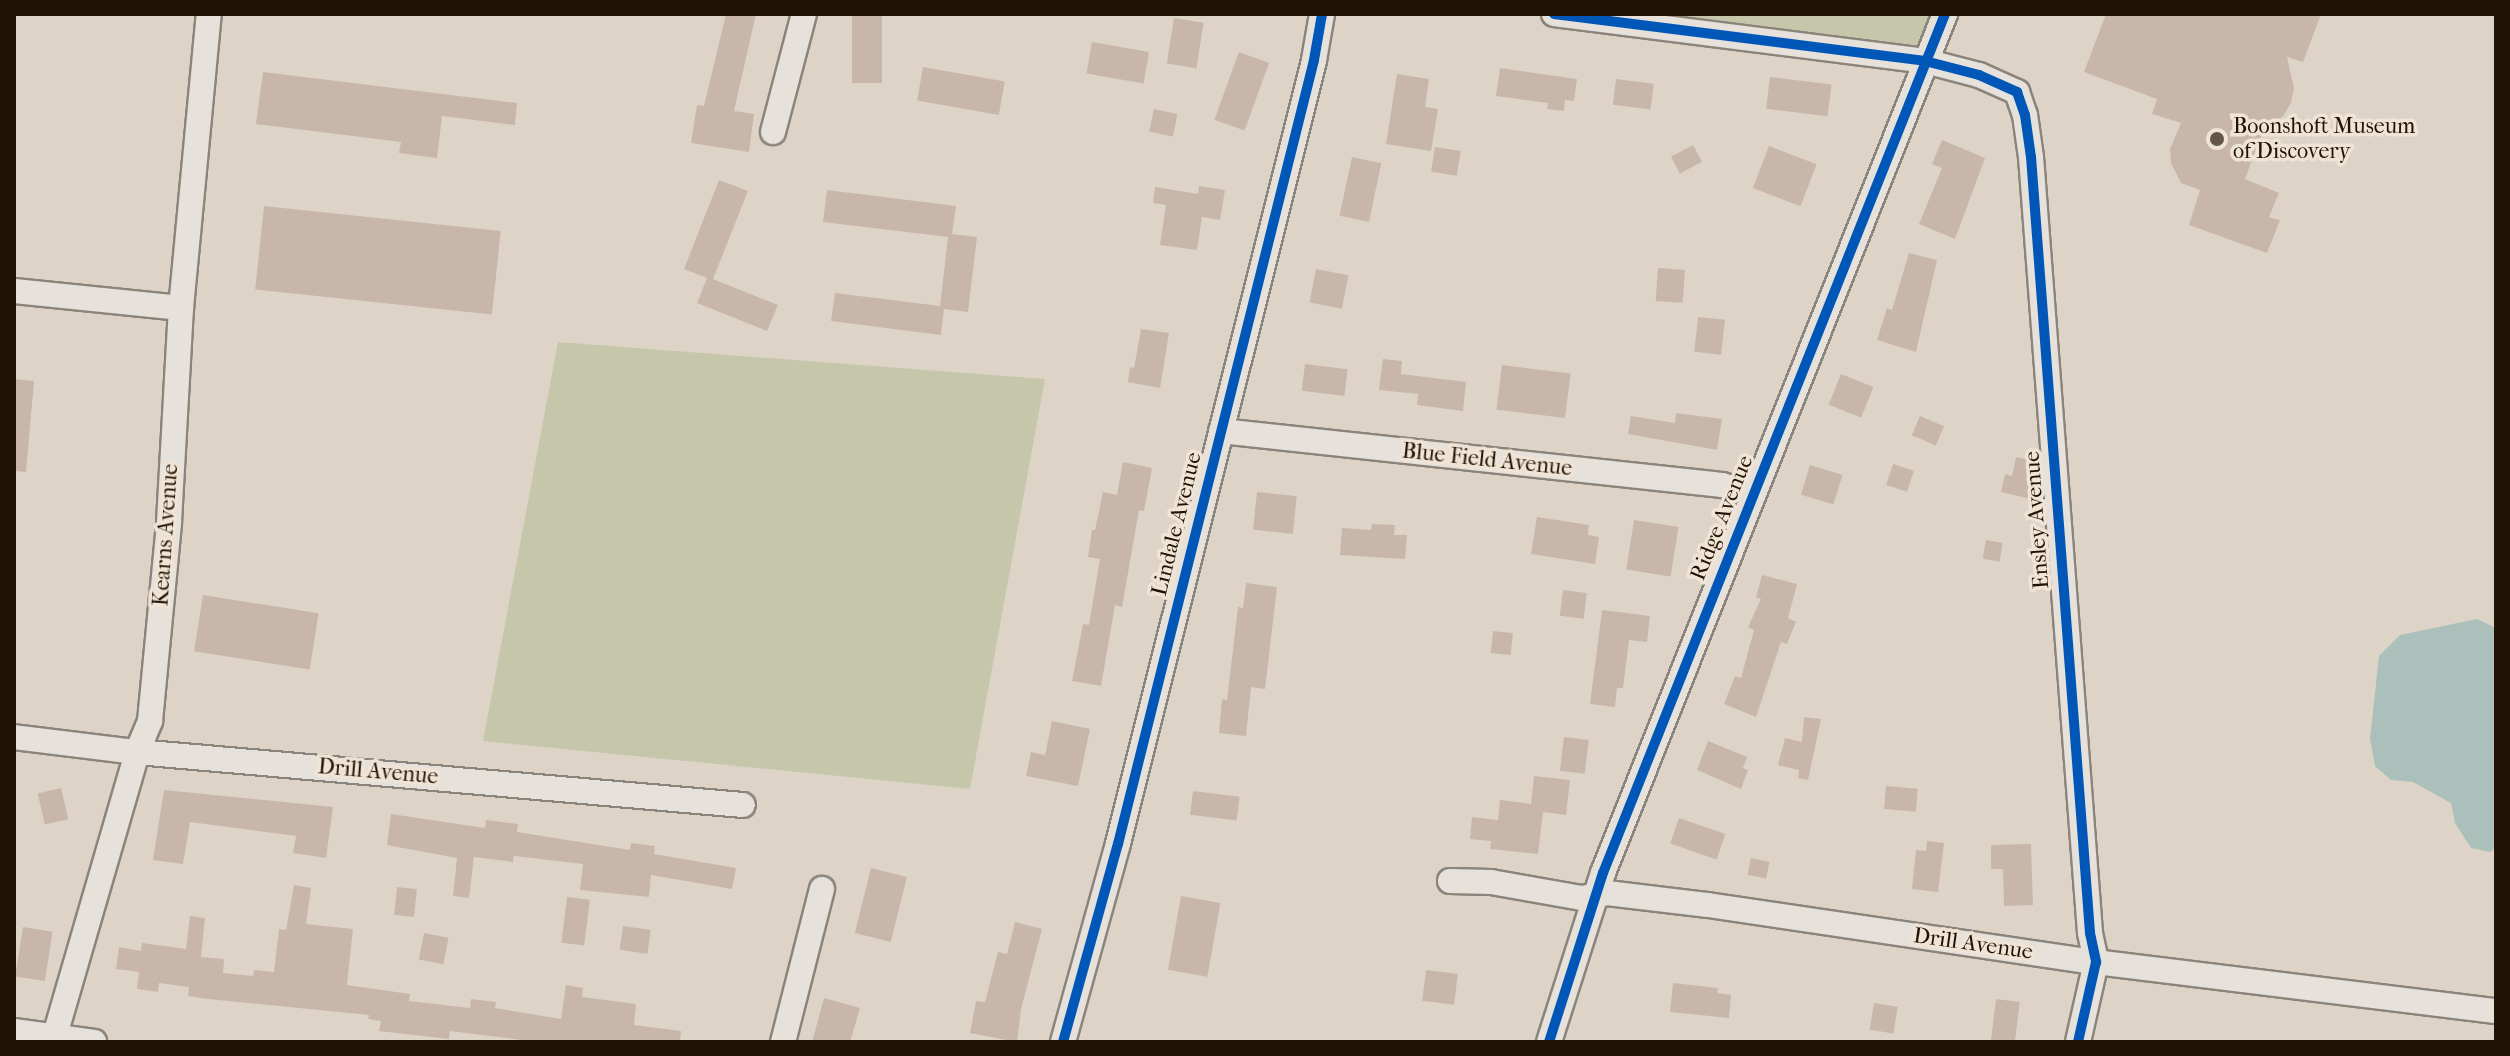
<!DOCTYPE html>
<style>
body{margin:0}
#map{position:relative;width:2510px;height:1056px;overflow:hidden;background:#ddd4c7;font-family:"IM FELL French Canon",serif}
div>[style]{position:absolute}
[style*='--x']{left:calc(var(--x)*1px);top:calc(var(--y)*1px);width:calc(var(--w)*1px);rotate:calc(var(--a)*1deg)}
.green>*{inset:0;background:#c6c7aa}
.water>*{inset:0;background:#abc0ba}
.building>*{inset:0;background:#c8b7a9;transform-origin:0 0}
.roads{filter:drop-shadow(2px 0 #8b847b) drop-shadow(-2px 0 #8b847b) drop-shadow(0 2px #8b847b) drop-shadow(0 -2px #8b847b)}
.street>*{height:24px;margin:-12px;padding:0 12px;transform-origin:12px;border-radius:12px;background:#e6e1da}
.cycleway>*{height:10px;margin:-5px;padding:0 5px;transform-origin:5px;border-radius:5px;background:#0057b8}
.dots>*{width:22px;height:22px;translate:-50% -50%;box-sizing:border-box;border:4px solid #efe4d5;border-radius:50%}
span{translate:-50% -50%;white-space:nowrap;text-align:center;line-height:1.15;-webkit-text-stroke:7px #efe4d5;paint-order:stroke}
.poi-label{font-size:22px;color:#211304}
.left{translate:0 -50%;text-align:left}
.street-label{font-size:22px;color:#211304}
.frame{position:absolute;inset:0;border:16px solid #211304;pointer-events:none}
</style>
<div id="map">
<div class="green">
<i style="clip-path:polygon(1554px 14px,1945px 14px,1925px 61px)"></i>
<i style="clip-path:polygon(558px 342px,1045px 379px,970px 789px,483px 741px)"></i>
</div>
<div class="water">
<i style="clip-path:polygon(2477px 619px,2496px 628px,2496px 846px,2491px 852px,2471px 848px,2455px 823px,2451px 803px,2413px 782px,2391px 780px,2375px 766px,2370px 739px,2379px 656px,2400px 635px)"></i>
</div>
<div class="building">
<i style="clip-path:polygon(726px 14px,756px 14px,734px 111px,754px 114px,749px 152px,691px 143px,697px 105px,704px 106px)"></i>
<i style="left:852px;top:14px;width:30px;height:69px"></i>
<i style="clip-path:polygon(2106px 14px,2321px 14px,2303px 62px,2287px 57px,2294px 88px,2291px 103px,2283px 116px,2264px 128px,2245px 179px,2279px 193px,2269px 217px,2280px 220px,2267px 253px,2189px 225px,2200px 190px,2181px 183px,2171px 163px,2170px 149px,2181px 123px,2152px 114px,2157px 99px,2084px 72px)"></i>
<i style="left:1174px;top:18px;width:30px;height:46px;rotate:9deg"></i>
<i style="left:1092px;top:42px;width:58px;height:32px;rotate:10deg"></i>
<i style="left:1239px;top:52px;width:32px;height:72px;rotate:20deg"></i>
<i style="left:923px;top:67px;width:83px;height:34px;rotate:10deg"></i>
<i style="clip-path:polygon(1500px 68px,1577px 79px,1574px 101px,1565px 100px,1564px 111px,1547px 109px,1548px 103px,1496px 96px)"></i>
<i style="clip-path:polygon(263px 72px,517px 103px,515px 125px,442px 116px,437px 158px,399px 153px,401px 142px,256px 124px)"></i>
<i style="clip-path:polygon(1397px 74px,1429px 79px,1425px 107px,1438px 109px,1431px 151px,1386px 144px)"></i>
<i style="left:1770px;top:77px;width:62px;height:32px;rotate:7deg"></i>
<i style="left:1616px;top:79px;width:38px;height:26px;rotate:7deg"></i>
<i style="left:1154px;top:109px;width:24px;height:23px;rotate:12deg"></i>
<i style="clip-path:polygon(1942px 140px,1985px 158px,1955px 239px,1919px 224px,1942px 168px,1932px 164px)"></i>
<i style="left:1693px;top:145px;width:19px;height:25px;rotate:62deg"></i>
<i style="left:1769px;top:146px;width:51px;height:45px;rotate:21deg"></i>
<i style="left:1435px;top:147px;width:26px;height:25px;rotate:9deg"></i>
<i style="left:1352px;top:157px;width:30px;height:60px;rotate:12deg"></i>
<i style="clip-path:polygon(719px 180px,748px 191px,713px 279px,778px 305px,767px 331px,697px 303px,707px 278px,684px 269px)"></i>
<i style="clip-path:polygon(1199px 186px,1225px 190px,1220px 220px,1202px 217px,1197px 250px,1160px 245px,1166px 205px,1153px 203px,1155px 187px,1198px 194px)"></i>
<i style="clip-path:polygon(827px 190px,956px 206px,952px 234px,977px 237px,968px 312px,944px 309px,941px 335px,831px 321px,835px 293px,940px 306px,948px 237px,823px 222px)"></i>
<i style="left:264px;top:206px;width:238px;height:84px;rotate:6deg"></i>
<i style="clip-path:polygon(1909px 253px,1937px 260px,1916px 352px,1877px 340px,1887px 308px,1892px 310px)"></i>
<i style="left:1658px;top:268px;width:27px;height:33px;rotate:4deg"></i>
<i style="left:1316px;top:269px;width:33px;height:34px;rotate:11deg"></i>
<i style="left:1698px;top:317px;width:27px;height:35px;rotate:6deg"></i>
<i style="clip-path:polygon(1141px 329px,1169px 333px,1160px 388px,1128px 382px,1130px 367px,1134px 368px)"></i>
<i style="clip-path:polygon(1383px 359px,1402px 361px,1401px 374px,1466px 382px,1463px 411px,1417px 405px,1418px 394px,1379px 390px)"></i>
<i style="left:1305px;top:364px;width:43px;height:27px;rotate:7deg"></i>
<i style="left:1502px;top:365px;width:69px;height:45px;rotate:7deg"></i>
<i style="left:1841px;top:374px;width:35px;height:33px;rotate:22deg"></i>
<i style="clip-path:polygon(14px 379px,34px 381px,26px 472px,14px 471px)"></i>
<i style="clip-path:polygon(1676px 413px,1722px 419px,1717px 450px,1628px 434px,1631px 416px,1675px 423px)"></i>
<i style="left:1920px;top:416px;width:26px;height:21px;rotate:23deg"></i>
<i style="clip-path:polygon(2016px 457px,2039px 462px,2031px 499px,2001px 492px,2005px 474px,2012px 476px)"></i>
<i style="clip-path:polygon(1123px 462px,1152px 468px,1144px 511px,1139px 510px,1122px 607px,1115px 605px,1101px 686px,1072px 681px,1083px 624px,1089px 625px,1100px 559px,1088px 557px,1092px 530px,1095px 530px,1103px 492px,1117px 495px)"></i>
<i style="left:1893px;top:464px;width:22px;height:22px;rotate:18deg"></i>
<i style="left:1810px;top:465px;width:34px;height:31px;rotate:17deg"></i>
<i style="left:1257px;top:492px;width:40px;height:38px;rotate:6deg"></i>
<i style="clip-path:polygon(1537px 517px,1589px 525px,1588px 535px,1599px 537px,1595px 564px,1531px 554px)"></i>
<i style="left:1634px;top:520px;width:45px;height:50px;rotate:9deg"></i>
<i style="clip-path:polygon(1372px 524px,1395px 525px,1394px 535px,1407px 535px,1405px 559px,1340px 555px,1342px 528px,1371px 530px)"></i>
<i style="left:1986px;top:540px;width:17px;height:19px;rotate:10deg"></i>
<i style="clip-path:polygon(1762px 575px,1797px 584px,1788px 618px,1796px 622px,1787px 644px,1781px 642px,1756px 717px,1724px 704px,1735px 676px,1741px 678px,1754px 630px,1748px 627px,1761px 599px,1756px 597px)"></i>
<i style="clip-path:polygon(1246px 583px,1277px 587px,1265px 689px,1251px 687px,1246px 736px,1219px 733px,1222px 699px,1227px 700px,1238px 607px,1243px 608px)"></i>
<i style="left:1563px;top:590px;width:24px;height:26px;rotate:7deg"></i>
<i style="left:203px;top:595px;width:117px;height:57px;rotate:9deg"></i>
<i style="clip-path:polygon(1602px 610px,1650px 616px,1647px 642px,1629px 640px,1623px 688px,1617px 688px,1615px 707px,1590px 704px)"></i>
<i style="left:1493px;top:631px;width:20px;height:22px;rotate:6deg"></i>
<i style="clip-path:polygon(1804px 717px,1821px 719px,1808px 780px,1798px 778px,1799px 770px,1778px 765px,1785px 738px,1802px 742px)"></i>
<i style="clip-path:polygon(1052px 721px,1090px 729px,1078px 786px,1026px 776px,1031px 752px,1045px 755px)"></i>
<i style="left:1564px;top:737px;width:25px;height:34px;rotate:7deg"></i>
<i style="clip-path:polygon(1708px 741px,1747px 757px,1743px 768px,1748px 770px,1741px 789px,1697px 770px)"></i>
<i style="clip-path:polygon(1534px 776px,1570px 780px,1566px 815px,1543px 812px,1538px 854px,1490px 849px,1491px 841px,1470px 839px,1472px 817px,1498px 820px,1500px 800px,1531px 804px)"></i>
<i style="left:1886px;top:786px;width:32px;height:23px;rotate:5deg"></i>
<i style="left:61px;top:788px;width:32px;height:24px;rotate:77deg"></i>
<i style="clip-path:polygon(164px 790px,333px 807px,326px 858px,293px 853px,296px 836px,190px 822px,183px 864px,153px 860px)"></i>
<i style="left:1193px;top:791px;width:47px;height:24px;rotate:7deg"></i>
<i style="clip-path:polygon(391px 814px,485px 828px,486px 820px,518px 824px,517px 832px,630px 850px,631px 843px,655px 846px,654px 854px,736px 868px,732px 889px,651px 875px,649px 897px,580px 890px,583px 864px,514px 856px,513px 862px,474px 857px,469px 898px,453px 896px,457px 858px,387px 845px)"></i>
<i style="left:1679px;top:818px;width:49px;height:27px;rotate:19deg"></i>
<i style="clip-path:polygon(1927px 841px,1944px 843px,1938px 892px,1912px 889px,1916px 850px,1926px 851px)"></i>
<i style="clip-path:polygon(2031px 844px,2033px 905px,2004px 906px,2003px 869px,1991px 869px,1991px 845px)"></i>
<i style="left:1751px;top:858px;width:19px;height:17px;rotate:12deg"></i>
<i style="left:871px;top:868px;width:37px;height:67px;rotate:14deg"></i>
<i style="clip-path:polygon(294px 885px,311px 888px,306px 924px,353px 929px,347px 985px,410px 994px,409px 1001px,470px 1008px,471px 999px,496px 1002px,495px 1008px,561px 1019px,566px 985px,583px 988px,582px 997px,636px 1004px,634px 1025px,681px 1031px,680px 1042px,537px 1042px,450px 1031px,449px 1039px,379px 1031px,381px 1021px,368px 1019px,369px 1015px,208px 999px,188px 996px,189px 987px,159px 983px,158px 992px,137px 989px,139px 972px,116px 969px,119px 947px,141px 951px,142px 943px,186px 949px,190px 916px,205px 918px,201px 957px,224px 959px,223px 973px,253px 976px,254px 970px,274px 972px,279px 929px,286px 930px)"></i>
<i style="left:397px;top:887px;width:20px;height:28px;rotate:6deg"></i>
<i style="left:1181px;top:896px;width:40px;height:75px;rotate:10deg"></i>
<i style="left:567px;top:897px;width:23px;height:46px;rotate:7deg"></i>
<i style="clip-path:polygon(1015px 922px,1042px 929px,1021px 1009px,1017px 1042px,970px 1033px,976px 1001px,985px 1002px,998px 952px,1007px 954px)"></i>
<i style="left:623px;top:926px;width:28px;height:24px;rotate:8deg"></i>
<i style="left:23px;top:927px;width:30px;height:50px;rotate:9deg"></i>
<i style="left:424px;top:933px;width:25px;height:27px;rotate:11deg"></i>
<i style="left:1426px;top:970px;width:32px;height:31px;rotate:7deg"></i>
<i style="clip-path:polygon(1673px 983px,1718px 988px,1717px 993px,1731px 995px,1729px 1018px,1670px 1012px)"></i>
<i style="clip-path:polygon(824px 998px,860px 1008px,850px 1042px,812px 1042px)"></i>
<i style="left:1996px;top:999px;width:24px;height:43px;rotate:7deg"></i>
<i style="left:1874px;top:1003px;width:24px;height:27px;rotate:9deg"></i>
</div>
<div class="roads">
<div class="street">
<i style="--x:1554;--y:14;--w:374;--a:7.2"></i>
<i style="--x:1925;--y:61;--w:56;--a:14.5"></i>
<i style="--x:1979;--y:75;--w:42;--a:24.1"></i>
<i style="--x:2017;--y:92;--w:24;--a:71"></i>
<i style="--x:2025;--y:115;--w:42;--a:81.9"></i>
<i style="--x:2031;--y:157;--w:778;--a:85.65"></i>
<i style="--x:2090;--y:933;--w:30;--a:78"></i>
<i style="--x:2096;--y:962;--w:82;--a:102.7"></i>
<i style="--x:773;--y:132;--w:122;--a:-75.3"></i>
<i style="--x:14;--y:291;--w:168;--a:5.8"></i>
<i style="--x:1221;--y:431;--w:504;--a:6.15"></i>
<i style="--x:1722;--y:485;--w:32;--a:16"></i>
<i style="--x:14;--y:737;--w:124;--a:7"></i>
<i style="--x:137;--y:752;--w:608;--a:5"></i>
<i style="--x:1450;--y:881;--w:41;--a:1.4"></i>
<i style="--x:1491;--y:882;--w:92;--a:10"></i>
<i style="--x:1582;--y:898;--w:25;--a:-11"></i>
<i style="--x:1607;--y:893;--w:102;--a:6.8"></i>
<i style="--x:1708;--y:905;--w:392;--a:8.4"></i>
<i style="--x:2096;--y:962;--w:403;--a:7"></i>
<i style="--x:14;--y:1031;--w:81;--a:7.8"></i>
<i style="--x:53;--y:1042;--w:302;--a:-73.8"></i>
<i style="--x:137;--y:752;--w:34;--a:-67"></i>
<i style="--x:150;--y:721;--w:200;--a:-84.5"></i>
<i style="--x:169;--y:522;--w:214;--a:-86.8"></i>
<i style="--x:181;--y:308;--w:295;--a:-84.6"></i>
<i style="--x:783;--y:1042;--w:158;--a:-75.7"></i>
<i style="--x:1063;--y:1042;--w:205;--a:-74.5"></i>
<i style="--x:1118;--y:844;--w:808;--a:-75.96"></i>
<i style="--x:1314;--y:60;--w:47;--a:-80.1"></i>
<i style="--x:1549;--y:1042;--w:177;--a:-72.3"></i>
<i style="--x:1603;--y:873;--w:925;--a:-68.29"></i>
</div>
</div>
<div class="cycleway">
<i style="--x:1554;--y:14;--w:374;--a:7.2"></i>
<i style="--x:1925;--y:61;--w:56;--a:14.5"></i>
<i style="--x:1979;--y:75;--w:42;--a:24.1"></i>
<i style="--x:2017;--y:92;--w:24;--a:71"></i>
<i style="--x:2025;--y:115;--w:42;--a:81.9"></i>
<i style="--x:2031;--y:157;--w:778;--a:85.65"></i>
<i style="--x:2090;--y:933;--w:30;--a:78"></i>
<i style="--x:2096;--y:962;--w:82;--a:102.7"></i>
<i style="--x:1063;--y:1042;--w:205;--a:-74.5"></i>
<i style="--x:1118;--y:844;--w:808;--a:-75.96"></i>
<i style="--x:1314;--y:60;--w:47;--a:-80.1"></i>
<i style="--x:1549;--y:1042;--w:177;--a:-72.3"></i>
<i style="--x:1603;--y:873;--w:925;--a:-68.29"></i>
</div>
<div class="dots">
<i style="left:2217px;top:139px;background:#635748"></i>
</div>
<div class="poi-label">
<span class="left" style="left:2233px;top:139px">Boonshoft Museum<br>of Discovery</span>
</div>
<div class="street-label">
<span style="left:1487px;top:460px;rotate:6deg">Blue Field Avenue</span>
<span style="left:1722px;top:518px;rotate:-68deg">Ridge Avenue</span>
<span style="left:2037px;top:520px;rotate:-94deg">Ensley Avenue</span>
<span style="left:1177px;top:524px;rotate:-76deg">Lindale Avenue</span>
<span style="left:166px;top:535px;rotate:-86deg">Kearns Avenue</span>
<span style="left:378px;top:772px;rotate:5deg">Drill Avenue</span>
<span style="left:1973px;top:944px;rotate:8deg">Drill Avenue</span>
</div>
<div class="frame"></div>
</div>
